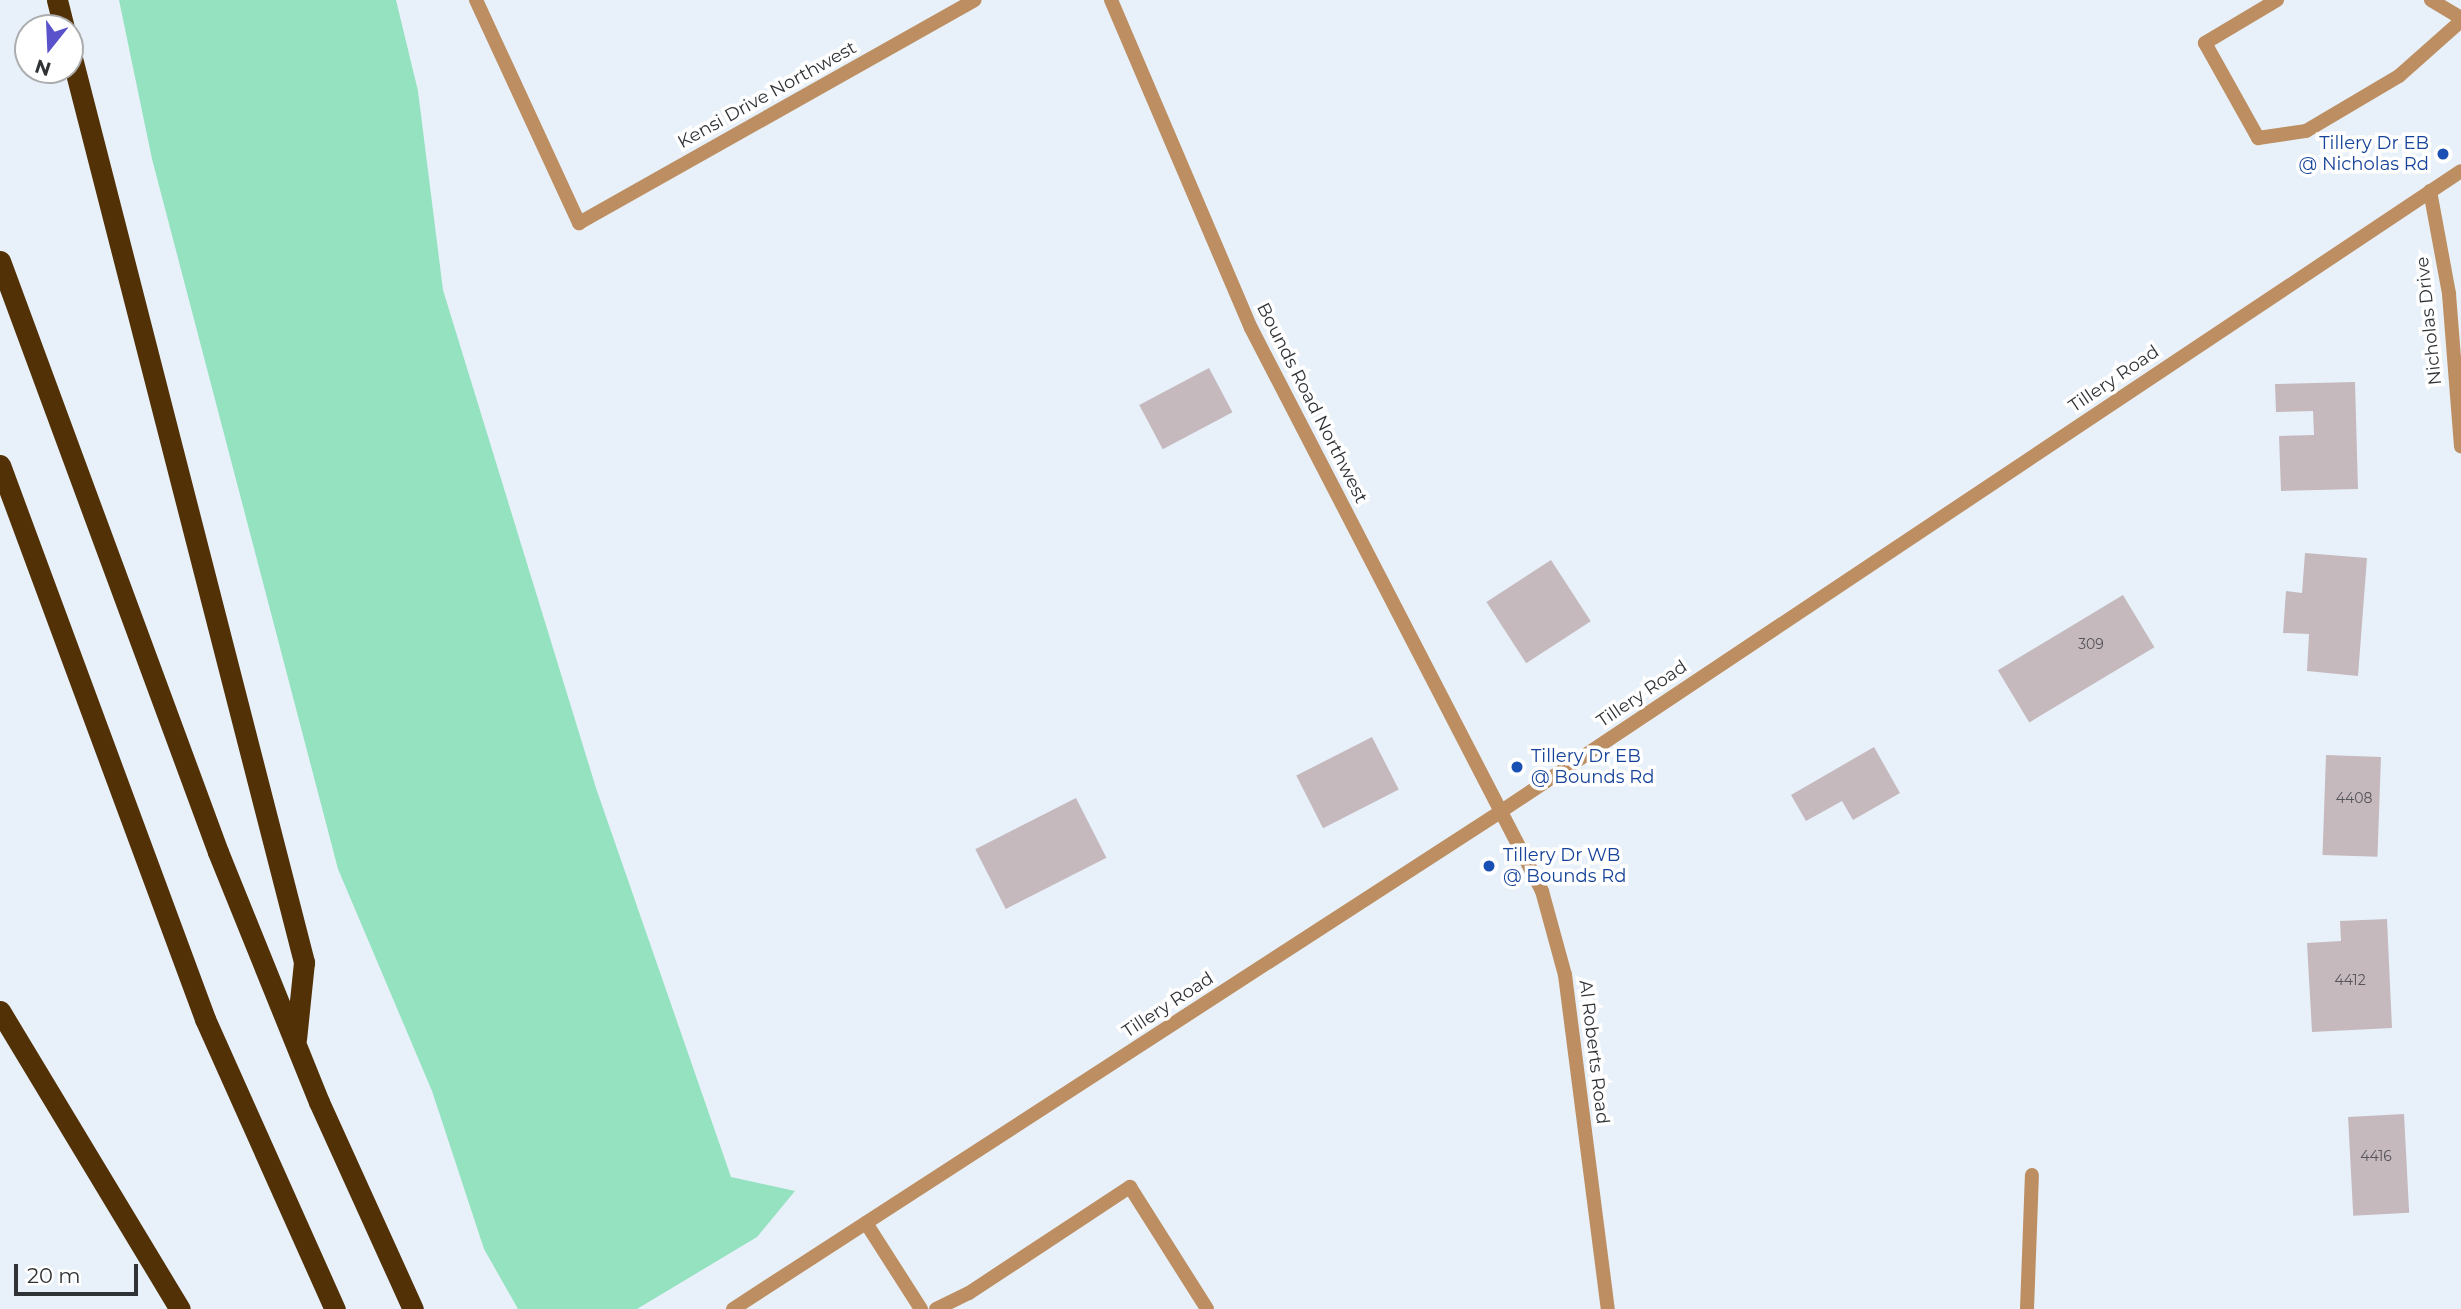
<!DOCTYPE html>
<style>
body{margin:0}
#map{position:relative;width:2461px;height:1309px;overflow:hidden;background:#e8f1f9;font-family:Montserrat,sans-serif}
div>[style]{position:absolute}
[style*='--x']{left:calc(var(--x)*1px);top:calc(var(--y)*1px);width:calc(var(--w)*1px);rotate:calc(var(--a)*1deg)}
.green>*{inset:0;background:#95e2c0}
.building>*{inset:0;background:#c5b9be;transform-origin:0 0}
.service>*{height:14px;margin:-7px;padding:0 7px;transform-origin:7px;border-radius:7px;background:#bc8e61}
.minor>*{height:14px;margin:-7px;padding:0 7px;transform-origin:7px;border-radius:7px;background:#bc8e61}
.tertiary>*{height:14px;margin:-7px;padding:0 7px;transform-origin:7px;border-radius:7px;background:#bc8e61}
.motorway>*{height:21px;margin:-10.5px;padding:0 10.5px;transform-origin:10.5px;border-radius:10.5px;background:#533106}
.dots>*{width:19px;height:19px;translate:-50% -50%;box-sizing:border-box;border:4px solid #fff;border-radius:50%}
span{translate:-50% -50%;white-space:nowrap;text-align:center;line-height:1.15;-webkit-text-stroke:7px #fff;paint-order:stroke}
.number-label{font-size:14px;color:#555458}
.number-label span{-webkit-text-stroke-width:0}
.street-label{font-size:18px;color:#303336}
.transit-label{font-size:18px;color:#164399}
.right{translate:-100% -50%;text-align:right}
.left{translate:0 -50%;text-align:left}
.north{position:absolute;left:14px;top:14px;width:70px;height:70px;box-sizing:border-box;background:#fff;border:2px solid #acadaf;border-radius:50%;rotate:198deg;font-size:19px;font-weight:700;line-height:28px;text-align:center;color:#303336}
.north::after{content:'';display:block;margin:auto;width:24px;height:32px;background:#5a52ca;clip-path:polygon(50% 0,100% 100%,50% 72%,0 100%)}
.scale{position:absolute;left:14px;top:1264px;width:124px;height:32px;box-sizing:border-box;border:4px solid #303336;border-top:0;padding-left:9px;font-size:21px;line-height:24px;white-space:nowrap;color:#303336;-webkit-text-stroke:5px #fff;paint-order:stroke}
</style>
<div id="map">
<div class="green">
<i style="clip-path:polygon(119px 0,396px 0,418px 91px,443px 290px,596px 788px,731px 1177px,795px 1191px,757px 1237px,637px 1309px,518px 1309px,484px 1249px,432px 1091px,338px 869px,152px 159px)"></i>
</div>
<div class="building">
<i style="left:1209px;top:368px;width:50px;height:79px;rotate:62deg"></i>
<i style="clip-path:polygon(2355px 382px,2358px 489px,2281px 491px,2279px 436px,2314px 435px,2313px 411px,2276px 412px,2275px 384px)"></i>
<i style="clip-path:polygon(2305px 553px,2367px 558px,2358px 676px,2307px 671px,2309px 634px,2283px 633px,2286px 591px,2302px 593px)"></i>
<i style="left:1551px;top:560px;width:73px;height:77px;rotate:57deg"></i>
<i style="left:2123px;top:595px;width:61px;height:146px;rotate:59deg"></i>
<i style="left:1372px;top:737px;width:59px;height:85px;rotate:63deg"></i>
<i style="clip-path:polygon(1874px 747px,1900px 793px,1853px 820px,1842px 801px,1806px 821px,1791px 795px)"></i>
<i style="left:2326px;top:755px;width:55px;height:100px;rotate:2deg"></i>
<i style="left:1076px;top:798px;width:67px;height:113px;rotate:63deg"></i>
<i style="clip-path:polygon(2387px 919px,2392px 1028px,2312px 1032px,2307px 943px,2341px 941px,2340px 921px)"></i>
<i style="left:2404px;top:1114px;width:99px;height:56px;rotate:87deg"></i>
</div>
<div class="service">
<i style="--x:2277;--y:0;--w:84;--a:149.2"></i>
<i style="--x:2205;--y:43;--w:109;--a:60.8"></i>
<i style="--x:2258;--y:138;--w:49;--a:-8.3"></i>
<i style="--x:2306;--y:131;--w:108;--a:-30.6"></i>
<i style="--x:2399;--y:76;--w:83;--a:-41.6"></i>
<i style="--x:2431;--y:0;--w:35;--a:31"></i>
<i style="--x:866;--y:1223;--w:102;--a:57.4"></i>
<i style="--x:936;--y:1309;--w:37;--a:-26"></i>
<i style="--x:969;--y:1293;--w:193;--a:-33.4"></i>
<i style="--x:1130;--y:1187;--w:144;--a:57.7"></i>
<i style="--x:2027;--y:1309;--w:134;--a:-87.9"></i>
</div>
<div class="minor">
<i style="--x:476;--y:0;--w:246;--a:65.2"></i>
<i style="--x:579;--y:223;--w:454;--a:-29.4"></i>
<i style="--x:1111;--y:0;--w:357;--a:66.9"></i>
<i style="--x:1251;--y:328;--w:634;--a:62.67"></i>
<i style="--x:1542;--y:891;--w:87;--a:74.7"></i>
<i style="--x:1565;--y:975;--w:337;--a:82.7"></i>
<i style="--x:2430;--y:191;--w:105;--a:79.5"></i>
<i style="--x:2449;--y:294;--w:153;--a:85.5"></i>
</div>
<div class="tertiary">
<i style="--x:733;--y:1309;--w:914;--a:-32.94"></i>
<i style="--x:1500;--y:812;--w:1155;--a:-33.7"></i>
</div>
<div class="motorway">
<i style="--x:57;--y:0;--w:29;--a:76"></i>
<i style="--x:70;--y:50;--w:942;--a:75.61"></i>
<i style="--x:304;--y:962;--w:77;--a:95.9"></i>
<i style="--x:0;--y:261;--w:630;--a:69.75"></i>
<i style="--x:218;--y:852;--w:270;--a:68"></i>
<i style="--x:319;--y:1102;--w:227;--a:65.6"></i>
<i style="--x:0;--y:465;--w:591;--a:69.69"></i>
<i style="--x:205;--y:1019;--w:318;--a:65.9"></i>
<i style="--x:0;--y:1011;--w:348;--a:58.9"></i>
</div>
<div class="dots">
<i style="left:2443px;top:154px;background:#1a4fb4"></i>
<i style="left:1517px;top:767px;background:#1a4fb4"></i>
<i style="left:1489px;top:866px;background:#1a4fb4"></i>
</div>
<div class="number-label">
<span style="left:2091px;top:644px">309</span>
<span style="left:2354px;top:798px">4408</span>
<span style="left:2350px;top:980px">4412</span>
<span style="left:2376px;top:1156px">4416</span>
</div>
<div class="street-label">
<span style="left:767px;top:95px;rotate:-29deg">Kensi Drive Northwest</span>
<span style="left:2429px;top:321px;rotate:-96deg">Nicholas Drive</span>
<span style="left:2114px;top:379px;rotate:-34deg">Tillery Road</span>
<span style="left:1312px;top:403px;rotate:63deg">Bounds Road Northwest</span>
<span style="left:1642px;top:694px;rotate:-34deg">Tillery Road</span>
<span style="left:1168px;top:1005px;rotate:-33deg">Tillery Road</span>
<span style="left:1594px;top:1052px;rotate:83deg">Al Roberts Road</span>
</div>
<div class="transit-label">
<span class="right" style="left:2429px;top:154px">Tillery Dr EB<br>@ Nicholas Rd</span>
<span class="left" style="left:1531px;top:767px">Tillery Dr EB<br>@ Bounds Rd</span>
<span class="left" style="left:1503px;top:866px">Tillery Dr WB<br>@ Bounds Rd</span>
</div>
<div class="north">N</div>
<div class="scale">20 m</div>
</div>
